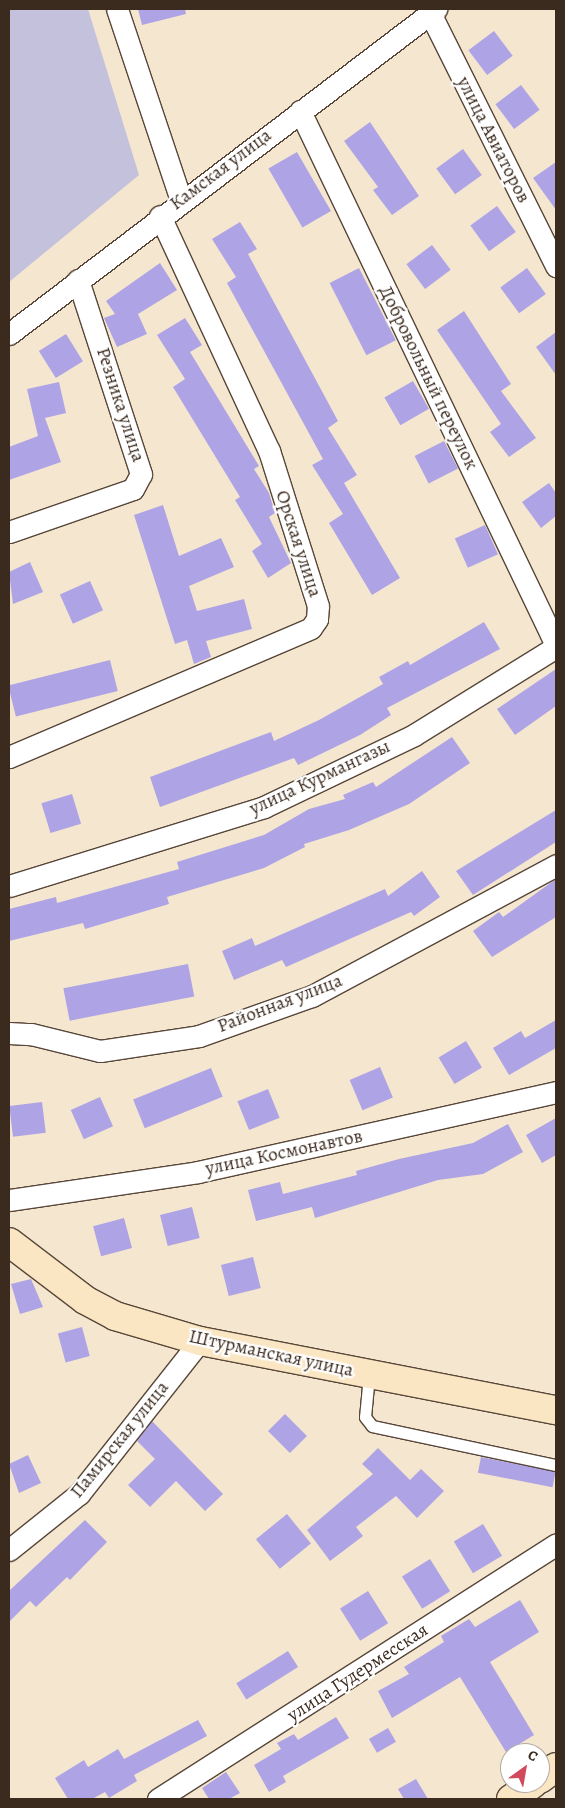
<!DOCTYPE html>
<meta charset="utf-8">
<style>
body{margin:0}
#map{position:relative;width:565px;height:1808px;overflow:hidden;background:#f5e6cf;font-family:Alegreya,serif}
div>[style]{position:absolute}
[style*='--x']{left:calc(var(--x)*1px);top:calc(var(--y)*1px);width:calc(var(--w)*1px);rotate:calc(var(--a)*1deg)}
.industrial>*{inset:0;background:#c3c1db}
.building>*{inset:0;background:#aea4e5;transform-origin:0 0}
.roads{filter:drop-shadow(1px 0 #574639) drop-shadow(-1px 0 #574639) drop-shadow(0 1px #574639) drop-shadow(0 -1px #574639)}
.lane>*{height:11px;margin:-5.5px;padding:0 5.5px;transform-origin:5.5px;border-radius:5.5px;background:#fff}
.street>*{height:21px;margin:-10.5px;padding:0 10.5px;transform-origin:10.5px;border-radius:10.5px;background:#fff}
.secondary>*{height:28px;margin:-14px;padding:0 14px;transform-origin:14px;border-radius:14px;background:#fbe6c4}
span{translate:-50% -50%;white-space:nowrap;text-align:center;line-height:1.15;-webkit-text-stroke:4.5px #fff;paint-order:stroke}
.street-label{font-size:19px;color:#3b2a1e}
.frame{position:absolute;inset:0;border:10px solid #3b2a1e;pointer-events:none}
.north{position:absolute;left:500px;top:1743px;width:50px;height:50px;box-sizing:border-box;background:#fff;border:1px solid #b1aaa5;border-radius:50%;rotate:32deg;font-size:14px;font-weight:700;line-height:20px;text-align:center;color:#3b2a1e}
.north::after{content:'';display:block;margin:auto;width:18px;height:22px;background:#d1495b;clip-path:polygon(50% 0,100% 100%,50% 72%,0 100%)}
</style>
<div id="map">
<div class="industrial">
<i style="clip-path:polygon(9px 9px,88px 9px,139px 175px,9px 282px)"></i>
</div>
<div class="building">
<i style="clip-path:polygon(138px 9px,185px 9px,186px 14px,142px 25px)"></i>
<i style="left:494px;top:31px;width:31px;height:32px;rotate:53deg"></i>
<i style="left:521px;top:85px;width:31px;height:32px;rotate:53deg"></i>
<i style="clip-path:polygon(370px 122px,419px 196px,392px 215px,373px 190px,378px 187px,344px 141px)"></i>
<i style="left:463px;top:149px;width:32px;height:33px;rotate:54deg"></i>
<i style="left:297px;top:152px;width:68px;height:33px;rotate:60deg"></i>
<i style="clip-path:polygon(556px 162px,556px 210px,533px 178px)"></i>
<i style="left:497px;top:206px;width:32px;height:33px;rotate:54deg"></i>
<i style="clip-path:polygon(240px 222px,257px 249px,248px 254px,338px 421px,328px 428px,357px 475px,344px 483px,400px 578px,372px 595px,329px 523px,343px 514px,312px 465px,323px 459px,227px 283px,236px 277px,212px 239px)"></i>
<i style="left:432px;top:245px;width:31px;height:32px;rotate:53deg"></i>
<i style="clip-path:polygon(160px 263px,177px 290px,138px 314px,147px 334px,117px 347px,104px 318px,115px 314px,106px 301px)"></i>
<i style="left:359px;top:268px;width:81px;height:33px;rotate:63deg"></i>
<i style="left:527px;top:268px;width:32px;height:33px;rotate:54deg"></i>
<i style="clip-path:polygon(464px 311px,511px 384px,501px 391px,536px 438px,509px 457px,490px 432px,501px 424px,437px 330px)"></i>
<i style="clip-path:polygon(185px 318px,202px 345px,190px 352px,259px 466px,254px 469px,269px 493px,275px 513px,269px 517px,291px 563px,268px 578px,252px 551px,262px 544px,235px 500px,240px 497px,173px 387px,185px 379px,157px 335px)"></i>
<i style="clip-path:polygon(556px 332px,556px 375px,536px 347px)"></i>
<i style="left:66px;top:334px;width:32px;height:32px;rotate:58deg"></i>
<i style="left:413px;top:381px;width:32px;height:33px;rotate:60deg"></i>
<i style="clip-path:polygon(59px 382px,66px 413px,45px 418px,61px 462px,9px 480px,9px 447px,38px 436px,27px 389px)"></i>
<i style="left:444px;top:441px;width:31px;height:33px;rotate:63deg"></i>
<i style="clip-path:polygon(549px 483px,556px 493px,556px 516px,541px 528px,522px 502px)"></i>
<i style="clip-path:polygon(163px 505px,179px 556px,221px 538px,234px 567px,189px 586px,197px 611px,244px 599px,252px 629px,206px 641px,211px 657px,194px 664px,187px 640px,175px 644px,134px 515px)"></i>
<i style="left:485px;top:525px;width:32px;height:33px;rotate:66deg"></i>
<i style="clip-path:polygon(30px 562px,43px 592px,13px 604px,9px 572px)"></i>
<i style="left:90px;top:581px;width:32px;height:33px;rotate:66deg"></i>
<i style="clip-path:polygon(484px 622px,500px 649px,387px 708px,391px 715px,360px 735px,298px 765px,294px 758px,160px 807px,150px 777px,271px 732px,274px 741px,319px 720px,383px 684px,379px 677px,408px 661px,410px 665px)"></i>
<i style="left:110px;top:660px;width:32px;height:105px;rotate:76deg"></i>
<i style="clip-path:polygon(556px 669px,556px 706px,515px 735px,497px 709px)"></i>
<i style="clip-path:polygon(452px 737px,470px 763px,409px 804px,349px 830px,304px 844px,305px 847px,264px 868px,167px 897px,169px 904px,85px 929px,83px 923px,9px 941px,9px 909px,56px 897px,57px 903px,179px 869px,177px 862px,264px 835px,309px 809px,345px 799px,343px 795px,373px 782px,376px 787px)"></i>
<i style="left:72px;top:794px;width:31px;height:32px;rotate:73deg"></i>
<i style="clip-path:polygon(556px 810px,556px 842px,473px 895px,456px 871px)"></i>
<i style="clip-path:polygon(422px 871px,440px 897px,414px 916px,411px 912px,286px 967px,282px 960px,234px 980px,222px 951px,252px 938px,255px 946px,385px 889px,388px 896px)"></i>
<i style="clip-path:polygon(556px 879px,556px 917px,492px 957px,473px 931px,499px 912px,503px 917px)"></i>
<i style="left:188px;top:964px;width:33px;height:127px;rotate:79deg"></i>
<i style="clip-path:polygon(556px 1020px,556px 1048px,509px 1075px,493px 1048px,521px 1031px,525px 1038px)"></i>
<i style="left:466px;top:1041px;width:31px;height:32px;rotate:59deg"></i>
<i style="left:380px;top:1067px;width:33px;height:33px;rotate:67deg"></i>
<i style="left:211px;top:1068px;width:31px;height:84px;rotate:68deg"></i>
<i style="left:268px;top:1089px;width:31px;height:33px;rotate:68deg"></i>
<i style="left:100px;top:1097px;width:32px;height:32px;rotate:66deg"></i>
<i style="left:42px;top:1102px;width:31px;height:33px;rotate:83deg"></i>
<i style="clip-path:polygon(556px 1118px,556px 1155px,542px 1163px,526px 1135px)"></i>
<i style="clip-path:polygon(508px 1124px,523px 1152px,483px 1174px,438px 1180px,315px 1218px,312px 1207px,256px 1221px,248px 1190px,280px 1182px,283px 1194px,357px 1175px,356px 1171px,399px 1159px,473px 1143px)"></i>
<i style="left:192px;top:1207px;width:32px;height:33px;rotate:76deg"></i>
<i style="left:124px;top:1218px;width:31px;height:32px;rotate:75deg"></i>
<i style="left:253px;top:1257px;width:32px;height:33px;rotate:76deg"></i>
<i style="clip-path:polygon(31px 1279px,43px 1307px,20px 1314px,11px 1284px)"></i>
<i style="left:82px;top:1327px;width:30px;height:25px;rotate:75deg"></i>
<i style="left:285px;top:1414px;width:31px;height:24px;rotate:45deg"></i>
<i style="clip-path:polygon(152px 1421px,223px 1494px,205px 1511px,176px 1481px,150px 1507px,128px 1485px,155px 1459px,137px 1441px)"></i>
<i style="clip-path:polygon(378px 1448px,410px 1480px,421px 1469px,444px 1491px,417px 1518px,396px 1496px,356px 1527px,363px 1536px,330px 1561px,307px 1530px,373px 1474px,362px 1464px)"></i>
<i style="clip-path:polygon(28px 1455px,41px 1483px,19px 1493px,9px 1464px)"></i>
<i style="left:481px;top:1457px;width:76px;height:16px;rotate:11deg"></i>
<i style="left:287px;top:1514px;width:38px;height:40px;rotate:51deg"></i>
<i style="clip-path:polygon(85px 1520px,107px 1542px,70px 1580px,67px 1577px,36px 1607px,30px 1601px,9px 1622px,9px 1591px)"></i>
<i style="left:483px;top:1524px;width:37px;height:34px;rotate:59deg"></i>
<i style="left:430px;top:1559px;width:38px;height:33px;rotate:58deg"></i>
<i style="left:368px;top:1591px;width:38px;height:33px;rotate:58deg"></i>
<i style="clip-path:polygon(520px 1600px,539px 1632px,490px 1662px,534px 1735px,506px 1752px,460px 1677px,392px 1718px,378px 1691px,409px 1674px,404px 1667px,444px 1642px,441px 1636px,469px 1619px,475px 1627px)"></i>
<i style="left:288px;top:1651px;width:19px;height:61px;rotate:58deg"></i>
<i style="clip-path:polygon(336px 1717px,349px 1738px,283px 1776px,286px 1782px,269px 1792px,254px 1765px,281px 1749px,277px 1743px,294px 1734px,298px 1740px)"></i>
<i style="clip-path:polygon(198px 1720px,207px 1736px,134px 1775px,137px 1781px,109px 1798px,105px 1792px,92px 1799px,68px 1799px,55px 1778px,84px 1760px,88px 1767px,118px 1749px,124px 1759px)"></i>
<i style="left:388px;top:1728px;width:16px;height:22px;rotate:60deg"></i>
<i style="clip-path:polygon(226px 1772px,240px 1793px,229px 1799px,209px 1799px,202px 1788px)"></i>
<i style="clip-path:polygon(416px 1779px,428px 1799px,404px 1799px,398px 1789px)"></i>
</div>
<div class="roads">
<div class="lane">
<i style="--x:369;--y:1375;--w:42;--a:95.4"></i>
<i style="--x:365;--y:1417;--w:11;--a:52"></i>
<i style="--x:372;--y:1426;--w:188;--a:12"></i>
</div>
<div class="street">
<i style="--x:117;--y:9;--w:201;--a:71.5"></i>
<i style="--x:430;--y:13;--w:283;--a:63.5"></i>
<i style="--x:300;--y:111;--w:592;--a:64.39"></i>
<i style="--x:9;--y:334;--w:537;--a:-37.28"></i>
<i style="--x:9;--y:532;--w:131;--a:-19.1"></i>
<i style="--x:133;--y:489;--w:17;--a:-62"></i>
<i style="--x:141;--y:474;--w:204;--a:-108"></i>
<i style="--x:9;--y:757;--w:328;--a:-23.1"></i>
<i style="--x:311;--y:628;--w:11;--a:-56"></i>
<i style="--x:317;--y:619;--w:13;--a:-86"></i>
<i style="--x:318;--y:606;--w:163;--a:-107.5"></i>
<i style="--x:269;--y:451;--w:259;--a:-114.9"></i>
<i style="--x:9;--y:886;--w:267;--a:-17.2"></i>
<i style="--x:264;--y:807;--w:166;--a:-25.6"></i>
<i style="--x:414;--y:735;--w:167;--a:-31.8"></i>
<i style="--x:9;--y:1033;--w:22;--a:3"></i>
<i style="--x:31;--y:1034;--w:71;--a:13.8"></i>
<i style="--x:100;--y:1051;--w:100;--a:-8.6"></i>
<i style="--x:199;--y:1036;--w:120;--a:-19.5"></i>
<i style="--x:312;--y:996;--w:277;--a:-28.2"></i>
<i style="--x:9;--y:1200;--w:191;--a:-8.4"></i>
<i style="--x:198;--y:1172;--w:367;--a:-12.6"></i>
<i style="--x:9;--y:1550;--w:90;--a:-38.7"></i>
<i style="--x:79;--y:1494;--w:195;--a:-51.7"></i>
<i style="--x:158;--y:1799;--w:473;--a:-32.6"></i>
</div>
<div class="secondary">
<i style="--x:9;--y:1242;--w:96;--a:37.3"></i>
<i style="--x:85;--y:1300;--w:34;--a:28"></i>
<i style="--x:115;--y:1316;--w:89;--a:16.4"></i>
<i style="--x:200;--y:1341;--w:363;--a:11"></i>
<i style="--x:540;--y:1779;--w:20;--a:-37"></i>
<i style="--x:511;--y:1799;--w:28;--a:-35"></i>
</div>
</div>
<div class="street-label">
<span style="left:493px;top:140px;rotate:63deg">улица Авиаторов</span>
<span style="left:221px;top:170px;rotate:-37deg">Камская улица</span>
<span style="left:428px;top:378px;rotate:64deg">Добровольный переулок</span>
<span style="left:120px;top:405px;rotate:72deg">Резника улица</span>
<span style="left:298px;top:544px;rotate:72deg">Орская улица</span>
<span style="left:320px;top:778px;rotate:-25deg">улица Курмангазы</span>
<span style="left:280px;top:1004px;rotate:-21deg">Районная улица</span>
<span style="left:284px;top:1153px;rotate:-12deg">улица Космонавтов</span>
<span style="left:271px;top:1354px;rotate:12deg">Штурманская улица</span>
<span style="left:120px;top:1440px;rotate:-51deg">Памирская улица</span>
<span style="left:358px;top:1673px;rotate:-33deg">улица Гудермесская</span>
</div>
<div class="frame"></div>
<div class="north">С</div>
</div>
